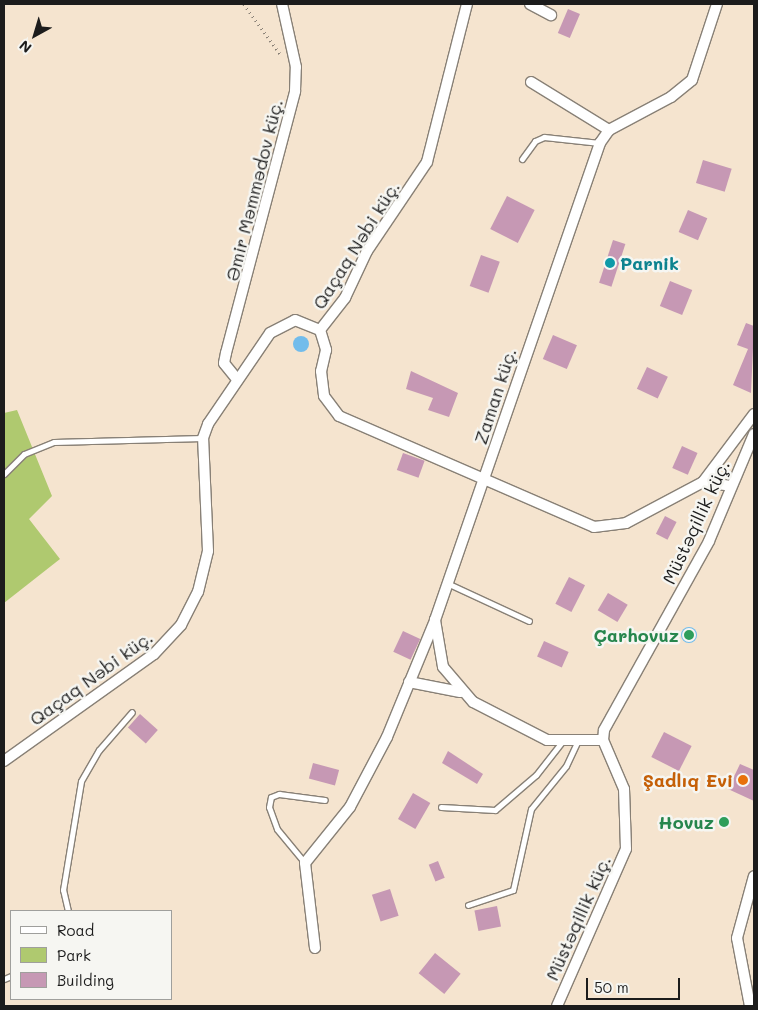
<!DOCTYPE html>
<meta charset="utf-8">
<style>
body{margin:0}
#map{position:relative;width:758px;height:1010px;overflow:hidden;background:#f5e4cf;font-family:Mali,sans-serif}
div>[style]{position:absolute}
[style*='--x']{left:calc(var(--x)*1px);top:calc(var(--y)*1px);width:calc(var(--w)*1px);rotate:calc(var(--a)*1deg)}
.green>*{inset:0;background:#afc96f}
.water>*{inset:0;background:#72bceb}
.round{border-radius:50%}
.building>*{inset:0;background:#c698b4;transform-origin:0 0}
.path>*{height:2.5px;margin-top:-1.25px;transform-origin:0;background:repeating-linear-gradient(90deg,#888076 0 1px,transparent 0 5px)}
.roads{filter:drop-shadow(1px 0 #888076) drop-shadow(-1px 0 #888076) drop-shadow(0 1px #888076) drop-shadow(0 -1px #888076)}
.lane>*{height:5px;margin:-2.5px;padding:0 2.5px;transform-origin:2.5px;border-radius:2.5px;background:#fff}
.street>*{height:10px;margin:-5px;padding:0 5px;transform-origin:5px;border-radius:5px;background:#fff}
.dots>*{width:14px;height:14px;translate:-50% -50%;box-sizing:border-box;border:2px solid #f6f6f2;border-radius:50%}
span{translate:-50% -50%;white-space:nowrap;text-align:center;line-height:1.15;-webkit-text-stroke:5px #f6f6f2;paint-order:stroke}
.street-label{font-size:18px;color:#1c1c1c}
.culture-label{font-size:18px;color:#0d838f;font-weight:700}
.left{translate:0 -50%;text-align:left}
.leisure-label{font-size:18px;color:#27864d;font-weight:700}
.right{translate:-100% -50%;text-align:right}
.food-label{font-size:18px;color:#c56008;font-weight:700}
.frame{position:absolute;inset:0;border:5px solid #1c1c1c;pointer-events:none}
.legend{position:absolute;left:10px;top:910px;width:162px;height:90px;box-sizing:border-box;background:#f6f6f2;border:1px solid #9f9f9c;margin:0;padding:6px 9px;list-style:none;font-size:15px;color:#1c1c1c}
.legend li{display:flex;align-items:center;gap:10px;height:25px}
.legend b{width:25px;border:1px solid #9f9f9c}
.north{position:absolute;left:10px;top:10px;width:50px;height:50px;-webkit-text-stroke:4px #f6f6f2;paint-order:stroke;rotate:219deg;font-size:14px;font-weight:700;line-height:20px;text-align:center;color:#1c1c1c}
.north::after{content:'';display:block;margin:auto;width:18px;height:22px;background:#1c1c1c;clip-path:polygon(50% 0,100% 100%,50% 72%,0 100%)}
.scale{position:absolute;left:586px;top:978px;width:94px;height:22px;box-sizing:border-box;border:2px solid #1c1c1c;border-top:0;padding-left:6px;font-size:15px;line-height:18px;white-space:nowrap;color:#1c1c1c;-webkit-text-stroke:4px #f6f6f2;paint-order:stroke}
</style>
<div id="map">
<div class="green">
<i style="clip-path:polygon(17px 410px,52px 496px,29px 519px,60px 559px,4px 603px,4px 413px)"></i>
</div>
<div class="water">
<i class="round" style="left:293px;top:336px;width:16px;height:16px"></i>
<i class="round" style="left:681px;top:627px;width:16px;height:16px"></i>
</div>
<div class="building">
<i style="left:568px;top:9px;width:13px;height:26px;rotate:23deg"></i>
<i style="left:703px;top:160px;width:30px;height:24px;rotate:17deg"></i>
<i style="left:507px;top:196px;width:31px;height:37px;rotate:27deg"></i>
<i style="left:688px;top:210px;width:21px;height:24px;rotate:23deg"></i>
<i style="left:613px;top:240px;width:13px;height:45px;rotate:18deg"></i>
<i style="left:481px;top:255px;width:20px;height:33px;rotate:20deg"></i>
<i style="left:670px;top:281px;width:24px;height:27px;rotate:22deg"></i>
<i style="clip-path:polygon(746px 323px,754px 326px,751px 393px,733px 385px,748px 349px,737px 345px)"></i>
<i style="left:553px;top:335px;width:26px;height:26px;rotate:23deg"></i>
<i style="left:647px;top:367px;width:23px;height:24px;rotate:25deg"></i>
<i style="clip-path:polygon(411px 371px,458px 393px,449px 417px,428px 410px,433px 398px,406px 389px)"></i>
<i style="left:682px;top:446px;width:17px;height:24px;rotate:24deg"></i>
<i style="left:403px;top:453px;width:23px;height:18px;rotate:20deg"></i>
<i style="left:665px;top:516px;width:13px;height:20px;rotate:27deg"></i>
<i style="left:569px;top:577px;width:18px;height:30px;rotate:27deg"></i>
<i style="left:608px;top:593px;width:23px;height:20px;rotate:31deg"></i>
<i style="left:403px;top:631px;width:19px;height:23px;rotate:25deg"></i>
<i style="left:544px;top:641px;width:27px;height:17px;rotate:24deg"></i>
<i style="left:140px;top:714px;width:24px;height:18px;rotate:42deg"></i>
<i style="left:664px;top:732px;width:31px;height:28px;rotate:27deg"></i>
<i style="clip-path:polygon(448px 751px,483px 774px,477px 784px,442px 763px)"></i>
<i style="left:313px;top:763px;width:27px;height:16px;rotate:15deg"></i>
<i style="clip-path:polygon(740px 764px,754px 770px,754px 801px,728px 789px)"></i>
<i style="left:413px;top:793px;width:20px;height:30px;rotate:30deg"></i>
<i style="left:438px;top:861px;width:18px;height:10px;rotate:68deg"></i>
<i style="left:390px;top:889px;width:28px;height:19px;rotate:72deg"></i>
<i style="left:497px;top:906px;width:21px;height:23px;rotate:79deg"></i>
<i style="left:435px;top:953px;width:33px;height:26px;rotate:39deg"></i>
</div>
<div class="path">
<i style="--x:244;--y:4;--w:63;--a:54"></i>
</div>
<div class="roads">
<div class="lane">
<i style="--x:522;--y:159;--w:22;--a:-54"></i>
<i style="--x:535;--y:141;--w:10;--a:-24"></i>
<i style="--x:544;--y:137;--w:56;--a:6.1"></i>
<i style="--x:4;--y:474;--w:28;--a:-45"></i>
<i style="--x:24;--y:454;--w:32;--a:-22"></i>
<i style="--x:54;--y:442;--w:149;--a:-1.5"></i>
<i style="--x:449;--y:584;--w:88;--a:24.8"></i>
<i style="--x:441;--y:807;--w:54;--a:3.2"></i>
<i style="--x:495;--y:810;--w:54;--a:-40.5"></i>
<i style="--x:536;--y:775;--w:41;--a:-52"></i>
<i style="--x:305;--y:863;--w:44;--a:-129.5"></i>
<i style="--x:277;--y:829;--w:23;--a:-110"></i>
<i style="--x:269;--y:807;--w:10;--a:-79"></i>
<i style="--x:271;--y:797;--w:9;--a:-21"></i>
<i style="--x:279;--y:794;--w:46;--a:7.4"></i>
<i style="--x:468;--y:905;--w:47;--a:-18.4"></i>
<i style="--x:513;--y:890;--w:83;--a:-77.5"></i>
<i style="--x:531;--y:809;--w:55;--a:-50.9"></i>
<i style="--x:566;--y:766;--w:26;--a:-65"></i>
<i style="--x:68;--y:911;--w:22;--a:-103"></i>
<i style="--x:63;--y:890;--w:110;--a:-80.6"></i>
<i style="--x:81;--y:781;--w:36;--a:-60"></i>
<i style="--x:99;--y:750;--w:50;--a:-49"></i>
<i style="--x:4;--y:979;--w:8;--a:-23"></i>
</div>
<div class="street">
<i style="--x:530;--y:4;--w:24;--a:28"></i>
<i style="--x:531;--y:82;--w:92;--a:31.6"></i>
<i style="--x:320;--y:330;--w:21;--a:73"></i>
<i style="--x:326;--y:350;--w:22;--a:103"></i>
<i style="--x:321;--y:371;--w:25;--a:83"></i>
<i style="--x:324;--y:396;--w:25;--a:53"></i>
<i style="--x:339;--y:416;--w:278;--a:23.5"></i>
<i style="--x:594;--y:527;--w:32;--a:-7"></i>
<i style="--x:626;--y:523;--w:87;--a:-28"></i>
<i style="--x:703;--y:482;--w:28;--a:8"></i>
<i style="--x:236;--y:378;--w:19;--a:-129"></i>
<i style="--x:224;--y:363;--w:10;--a:-79"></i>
<i style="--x:226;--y:353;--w:271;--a:-75.2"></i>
<i style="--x:295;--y:91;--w:24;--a:-88"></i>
<i style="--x:296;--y:67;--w:65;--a:-102.5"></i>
<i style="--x:703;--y:482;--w:85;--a:-53.1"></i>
<i style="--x:409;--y:682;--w:52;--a:11.1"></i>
<i style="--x:603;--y:740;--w:56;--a:180"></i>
<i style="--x:547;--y:740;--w:83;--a:-152.8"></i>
<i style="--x:473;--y:702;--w:46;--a:-130.6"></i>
<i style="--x:443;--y:667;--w:48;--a:-99.7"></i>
<i style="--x:435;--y:620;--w:505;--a:-70.92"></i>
<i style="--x:600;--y:143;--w:16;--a:-55"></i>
<i style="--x:609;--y:130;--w:70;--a:-28"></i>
<i style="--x:671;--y:97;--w:27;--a:-39"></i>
<i style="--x:692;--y:80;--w:80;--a:-71.8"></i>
<i style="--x:4;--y:761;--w:184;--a:-35.5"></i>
<i style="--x:154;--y:654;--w:40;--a:-47"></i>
<i style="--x:181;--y:625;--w:37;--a:-63"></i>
<i style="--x:198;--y:592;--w:42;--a:-76.3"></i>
<i style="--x:208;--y:551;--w:113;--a:-92.5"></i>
<i style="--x:203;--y:438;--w:15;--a:-70"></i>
<i style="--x:208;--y:424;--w:110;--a:-55.7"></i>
<i style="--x:270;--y:333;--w:28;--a:-27"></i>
<i style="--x:295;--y:320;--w:27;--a:22"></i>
<i style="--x:320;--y:330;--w:41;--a:-52"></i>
<i style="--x:345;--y:298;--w:52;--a:-64.9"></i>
<i style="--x:367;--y:251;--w:107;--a:-56"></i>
<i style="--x:427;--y:162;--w:163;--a:-75.8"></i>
<i style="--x:315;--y:948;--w:86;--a:-96.7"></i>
<i style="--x:305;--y:863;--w:72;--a:-51.2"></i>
<i style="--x:350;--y:807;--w:79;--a:-62.1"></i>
<i style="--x:387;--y:737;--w:123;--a:-67.6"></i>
<i style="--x:557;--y:1006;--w:171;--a:-66.3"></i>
<i style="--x:626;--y:849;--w:60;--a:-91.9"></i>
<i style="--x:624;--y:789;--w:53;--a:-113.2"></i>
<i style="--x:603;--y:740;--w:10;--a:-84"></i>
<i style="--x:604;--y:730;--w:216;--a:-60.9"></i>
<i style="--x:709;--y:541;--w:116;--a:-67.2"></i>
<i style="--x:750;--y:1006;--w:69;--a:-100.8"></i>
<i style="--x:737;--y:938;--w:64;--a:-74.7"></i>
</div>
</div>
<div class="dots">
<i style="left:610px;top:263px;background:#0f9aa8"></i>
<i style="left:689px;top:635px;background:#2e9e5b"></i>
<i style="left:743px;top:780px;background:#e8710a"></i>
<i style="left:724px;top:822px;background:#2e9e5b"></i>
</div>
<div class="street-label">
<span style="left:254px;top:190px;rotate:-76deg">Əmir Məmmədov küç.</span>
<span style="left:356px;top:245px;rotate:-58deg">Qaçaq Nəbi küç.</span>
<span style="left:495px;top:396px;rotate:-72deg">Zaman küç.</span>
<span style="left:696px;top:522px;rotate:-65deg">Müstəqillik küç.</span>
<span style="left:91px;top:678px;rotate:-36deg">Qaçaq Nəbi küç.</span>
<span style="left:578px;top:918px;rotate:-66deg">Müstəqillik küç.</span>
</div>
<div class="culture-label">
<span class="left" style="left:620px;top:263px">Parnik</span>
</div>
<div class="leisure-label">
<span class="right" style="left:679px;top:635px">Çarhovuz</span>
<span class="right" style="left:714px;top:822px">Hovuz</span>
</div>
<div class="food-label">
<span class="right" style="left:733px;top:780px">Şadlıq Evi</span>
</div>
<div class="frame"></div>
<ul class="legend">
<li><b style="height:6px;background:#fff"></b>Road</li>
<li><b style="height:14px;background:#afc96f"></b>Park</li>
<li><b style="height:14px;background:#c698b4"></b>Building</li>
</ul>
<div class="north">N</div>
<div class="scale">50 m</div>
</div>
